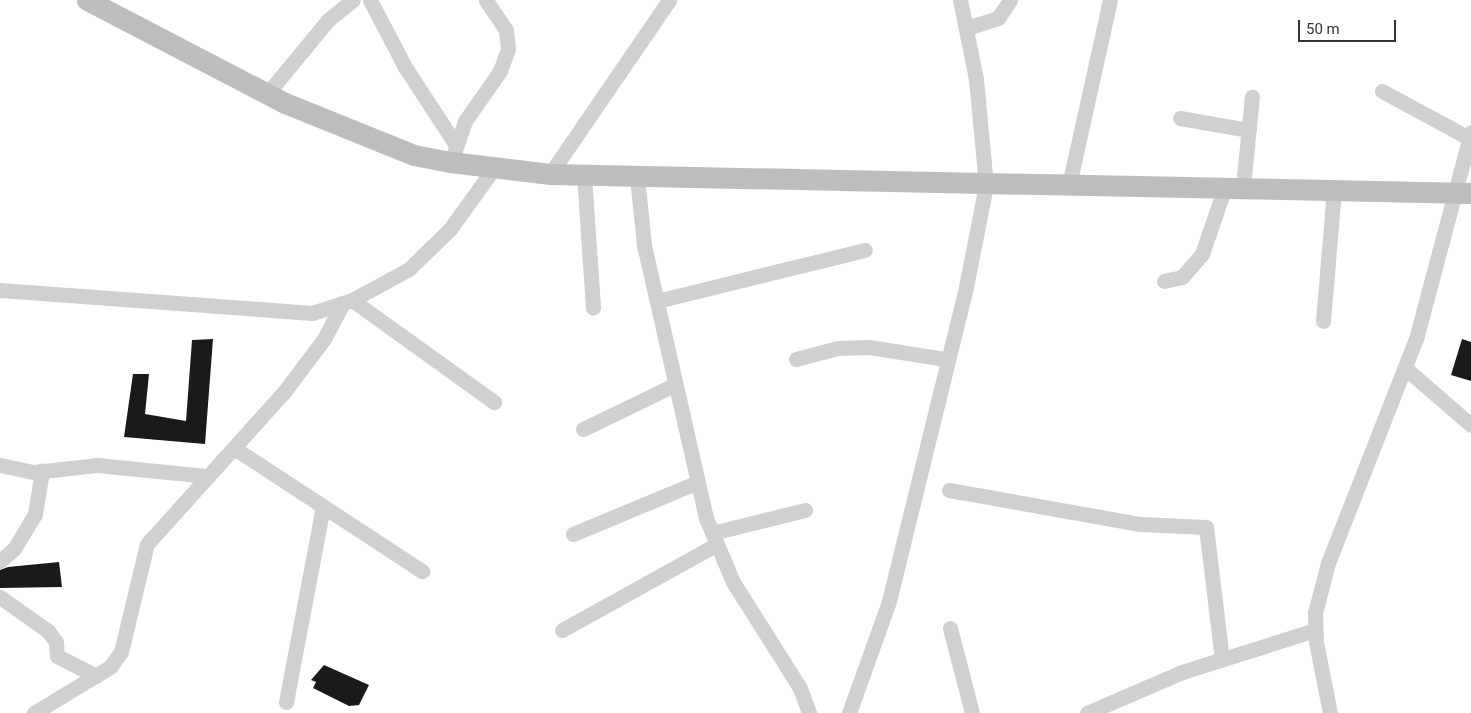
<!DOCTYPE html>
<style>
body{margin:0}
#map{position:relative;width:1471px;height:713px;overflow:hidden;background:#fff;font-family:Roboto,sans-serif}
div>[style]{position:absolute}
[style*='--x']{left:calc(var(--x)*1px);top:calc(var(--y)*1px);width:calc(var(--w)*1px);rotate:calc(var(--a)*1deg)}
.building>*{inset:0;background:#1a1a1a}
.street>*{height:15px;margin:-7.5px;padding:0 7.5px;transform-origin:7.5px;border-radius:7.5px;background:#d0d0d0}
.secondary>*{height:21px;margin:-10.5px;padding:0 10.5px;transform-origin:10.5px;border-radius:10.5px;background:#bdbdbd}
span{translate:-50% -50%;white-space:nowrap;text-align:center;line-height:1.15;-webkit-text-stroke:5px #fff;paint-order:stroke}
.scale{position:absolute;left:1298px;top:20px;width:98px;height:22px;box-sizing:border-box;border:2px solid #333;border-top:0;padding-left:6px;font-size:15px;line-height:18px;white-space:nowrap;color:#333;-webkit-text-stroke:4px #fff;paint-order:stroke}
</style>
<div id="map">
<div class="building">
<i style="clip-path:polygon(213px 339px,205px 444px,124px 437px,133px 374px,149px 374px,145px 414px,186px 421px,192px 340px)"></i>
<i style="clip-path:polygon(1462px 339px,1471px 342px,1471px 381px,1451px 375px)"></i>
<i style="clip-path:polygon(59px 562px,62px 587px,0 588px,0 570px,8px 567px)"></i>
<i style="clip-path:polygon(324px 665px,369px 685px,359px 705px,349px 706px,313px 688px,316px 682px,311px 680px)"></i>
</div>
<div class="street">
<i style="--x:370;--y:0;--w:76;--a:62.4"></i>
<i style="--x:405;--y:67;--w:93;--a:56.8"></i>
<i style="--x:967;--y:28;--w:33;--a:-18"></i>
<i style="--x:998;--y:18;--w:22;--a:-56"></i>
<i style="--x:1382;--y:91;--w:99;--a:28.4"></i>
<i style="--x:267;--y:94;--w:96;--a:-50.5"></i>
<i style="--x:328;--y:20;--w:32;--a:-39"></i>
<i style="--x:1180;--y:118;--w:70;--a:9.9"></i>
<i style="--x:451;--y:162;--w:43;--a:-71.1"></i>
<i style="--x:465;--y:121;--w:61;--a:-55"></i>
<i style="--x:500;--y:71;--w:23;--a:-70"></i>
<i style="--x:508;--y:49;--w:19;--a:-96"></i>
<i style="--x:506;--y:30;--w:36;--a:-124"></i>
<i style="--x:550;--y:174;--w:211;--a:-55.6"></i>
<i style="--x:584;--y:175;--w:133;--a:86.1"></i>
<i style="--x:637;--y:177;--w:68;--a:84.1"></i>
<i style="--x:644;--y:245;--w:280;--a:77.2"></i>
<i style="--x:706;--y:518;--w:69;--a:67.1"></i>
<i style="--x:733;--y:582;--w:125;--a:57.7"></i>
<i style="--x:800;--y:688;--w:27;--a:70"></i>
<i style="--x:1069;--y:185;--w:189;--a:-77.5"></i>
<i style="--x:1243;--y:187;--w:91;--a:-84.4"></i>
<i style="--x:1164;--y:281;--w:18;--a:-13"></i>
<i style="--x:1182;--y:277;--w:30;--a:-49"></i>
<i style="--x:1202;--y:254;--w:71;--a:-71.1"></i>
<i style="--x:0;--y:290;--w:313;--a:4.2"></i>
<i style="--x:312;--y:313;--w:42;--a:-18"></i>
<i style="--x:352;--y:300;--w:65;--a:-28.5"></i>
<i style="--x:409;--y:269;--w:57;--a:-44.3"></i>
<i style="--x:450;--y:229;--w:75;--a:-54.2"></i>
<i style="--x:352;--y:300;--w:175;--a:35.7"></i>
<i style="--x:657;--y:301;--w:214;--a:-13.8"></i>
<i style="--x:1323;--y:321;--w:132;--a:-85.2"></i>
<i style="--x:796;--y:359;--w:43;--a:-14.7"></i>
<i style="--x:838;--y:348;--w:31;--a:-2"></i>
<i style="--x:869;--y:347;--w:78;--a:8.9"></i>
<i style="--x:1405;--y:368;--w:87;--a:40.8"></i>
<i style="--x:583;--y:429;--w:103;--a:-25.8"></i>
<i style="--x:234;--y:448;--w:225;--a:33.2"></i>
<i style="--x:0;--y:465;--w:35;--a:12"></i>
<i style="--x:34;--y:472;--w:63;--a:-6.3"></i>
<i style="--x:97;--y:465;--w:112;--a:5.7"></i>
<i style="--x:949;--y:490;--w:194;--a:10.1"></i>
<i style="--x:1140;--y:524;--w:66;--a:2.6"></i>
<i style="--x:1206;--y:527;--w:133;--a:83.1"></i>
<i style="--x:712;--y:533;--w:96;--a:-13.9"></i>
<i style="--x:573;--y:534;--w:135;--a:-22.6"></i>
<i style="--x:0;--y:561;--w:18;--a:-41"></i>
<i style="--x:14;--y:549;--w:41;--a:-59"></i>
<i style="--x:35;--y:514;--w:44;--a:-80.8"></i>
<i style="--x:0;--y:597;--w:59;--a:35.3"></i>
<i style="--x:48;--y:631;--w:14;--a:54"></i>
<i style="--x:56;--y:642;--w:14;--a:86"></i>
<i style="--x:57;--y:656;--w:44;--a:27.1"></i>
<i style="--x:950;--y:628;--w:88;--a:75.5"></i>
<i style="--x:562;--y:630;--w:177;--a:-29"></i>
<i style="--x:286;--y:702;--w:199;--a:-79.3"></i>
<i style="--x:34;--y:713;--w:89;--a:-31.2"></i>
<i style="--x:110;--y:667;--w:19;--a:-54"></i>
<i style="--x:121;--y:652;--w:111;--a:-76.5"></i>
<i style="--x:147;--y:544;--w:205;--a:-48"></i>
<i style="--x:284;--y:392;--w:66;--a:-53"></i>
<i style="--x:324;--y:339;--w:41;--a:-62.2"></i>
<i style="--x:849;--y:713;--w:119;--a:-70.3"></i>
<i style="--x:889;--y:601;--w:323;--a:-76.2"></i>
<i style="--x:966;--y:287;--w:104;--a:-78.9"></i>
<i style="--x:986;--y:185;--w:106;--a:-95.4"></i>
<i style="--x:976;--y:79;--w:81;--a:-101.4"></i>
<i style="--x:1087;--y:713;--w:103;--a:-23.3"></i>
<i style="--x:1182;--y:672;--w:139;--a:-17.5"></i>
<i style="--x:1330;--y:713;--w:72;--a:-101.2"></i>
<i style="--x:1316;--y:642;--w:29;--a:-92"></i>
<i style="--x:1315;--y:613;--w:52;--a:-75.4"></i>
<i style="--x:1328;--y:563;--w:241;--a:-68.6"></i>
<i style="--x:1416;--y:339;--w:214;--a:-75.1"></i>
</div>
<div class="secondary">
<i style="--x:87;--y:0;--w:223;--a:27.5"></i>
<i style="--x:285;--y:103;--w:139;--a:22"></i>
<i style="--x:414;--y:155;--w:38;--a:11"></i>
<i style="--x:451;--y:162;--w:100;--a:6.9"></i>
<i style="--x:550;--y:174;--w:921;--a:1.18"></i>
</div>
<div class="scale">50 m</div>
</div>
